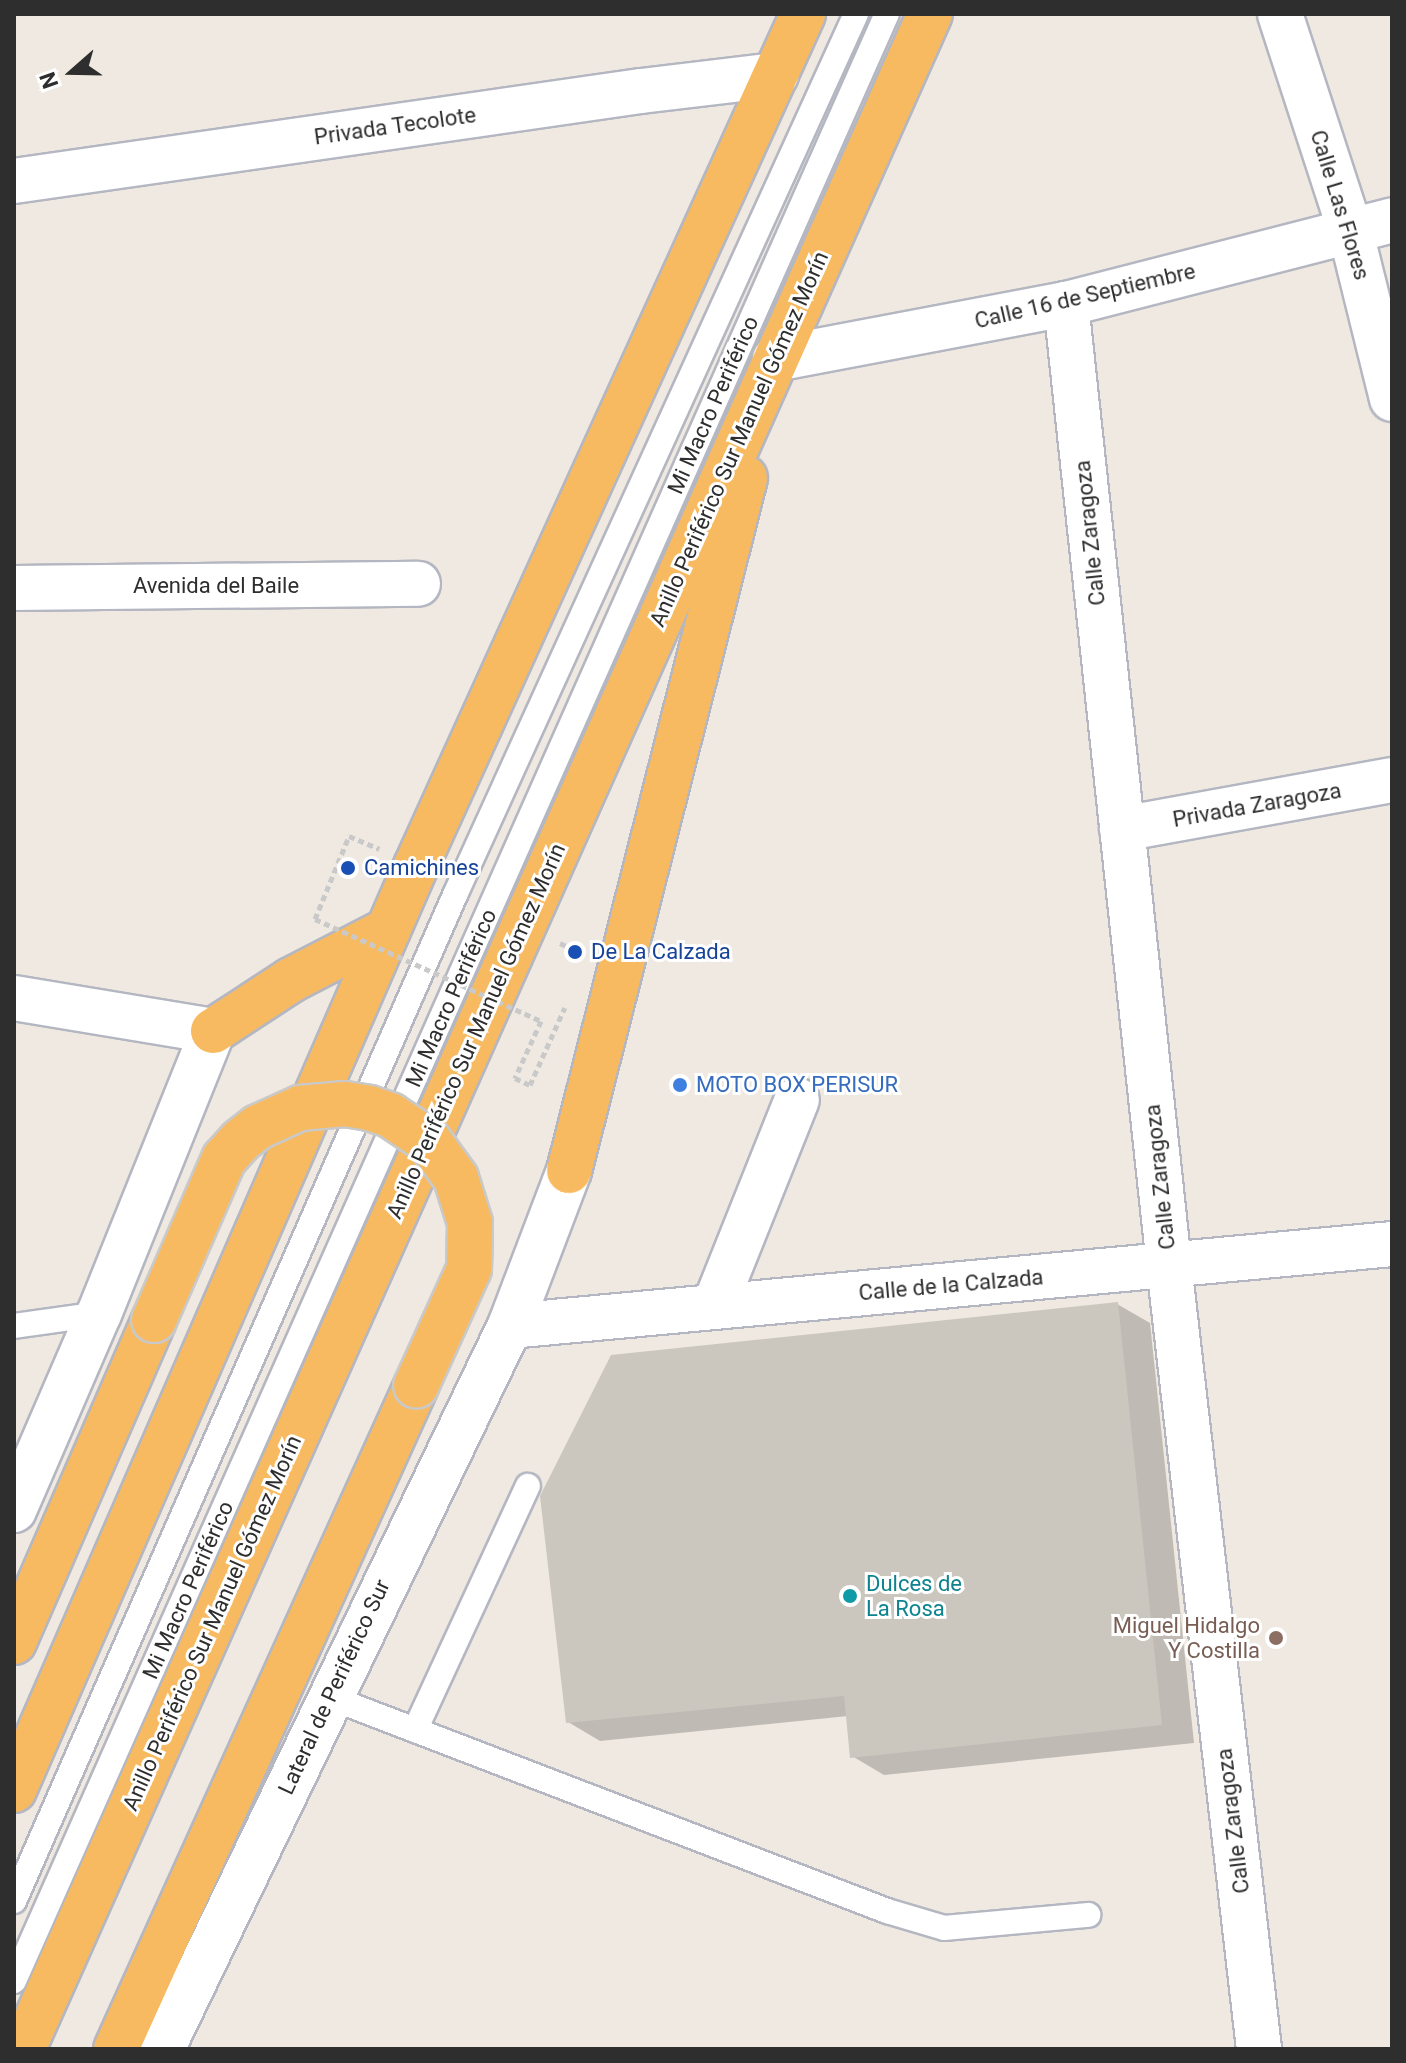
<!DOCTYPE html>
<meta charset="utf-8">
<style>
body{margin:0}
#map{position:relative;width:1406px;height:2063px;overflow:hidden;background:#efe9e1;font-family:Roboto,sans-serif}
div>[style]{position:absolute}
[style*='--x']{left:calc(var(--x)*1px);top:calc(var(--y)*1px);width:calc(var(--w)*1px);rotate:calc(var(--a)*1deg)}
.shadow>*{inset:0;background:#0003}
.building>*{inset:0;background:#cbc7bf}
.path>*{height:5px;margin-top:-2.5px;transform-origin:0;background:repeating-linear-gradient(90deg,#c9c9c9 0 6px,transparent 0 10px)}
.roads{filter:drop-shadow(2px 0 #b4b7c1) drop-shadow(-2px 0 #b4b7c1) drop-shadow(0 2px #b4b7c1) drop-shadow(0 -2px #b4b7c1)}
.service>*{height:24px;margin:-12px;padding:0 12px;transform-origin:12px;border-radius:12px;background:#fff}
.minor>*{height:44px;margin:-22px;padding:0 22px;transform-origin:22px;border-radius:22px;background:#fff}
.tertiary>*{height:44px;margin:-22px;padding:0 22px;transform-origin:22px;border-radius:22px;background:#fff}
.trunk>*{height:44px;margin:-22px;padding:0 22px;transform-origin:22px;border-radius:22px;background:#f8ba60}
.path-bridge>*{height:5px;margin-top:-2.5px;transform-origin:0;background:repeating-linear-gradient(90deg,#c9c9c9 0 6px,transparent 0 10px)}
.bridges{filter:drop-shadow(2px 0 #c9c9c9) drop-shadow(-2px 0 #c9c9c9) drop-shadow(0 2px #c9c9c9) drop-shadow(0 -2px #c9c9c9)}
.trunk-bridge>*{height:44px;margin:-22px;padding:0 22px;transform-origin:22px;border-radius:22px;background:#f8ba60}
.dots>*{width:22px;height:22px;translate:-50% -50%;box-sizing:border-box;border:4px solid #fff;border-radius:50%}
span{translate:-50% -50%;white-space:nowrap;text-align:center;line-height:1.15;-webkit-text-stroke:6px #fff;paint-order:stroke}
.street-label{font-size:22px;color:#2e2e2e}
.transit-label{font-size:22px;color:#164399}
.left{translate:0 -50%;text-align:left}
.shop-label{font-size:22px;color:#366cbe}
.culture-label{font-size:22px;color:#0d838f}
.education-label{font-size:22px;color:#785e54}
.right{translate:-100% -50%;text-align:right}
.frame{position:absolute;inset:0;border:16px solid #2e2e2e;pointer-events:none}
.north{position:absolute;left:32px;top:32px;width:80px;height:80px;-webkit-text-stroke:6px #fff;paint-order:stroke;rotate:250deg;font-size:22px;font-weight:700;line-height:32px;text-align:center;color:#2e2e2e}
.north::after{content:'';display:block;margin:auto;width:28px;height:36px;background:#2e2e2e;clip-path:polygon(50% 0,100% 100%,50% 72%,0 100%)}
</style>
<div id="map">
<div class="shadow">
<i style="clip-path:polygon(1117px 1304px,1150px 1323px,1194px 1743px,884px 1775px,852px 1756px,848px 1716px,600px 1741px,568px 1722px)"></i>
</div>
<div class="building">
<i style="clip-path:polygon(1118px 1302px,1162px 1725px,850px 1758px,844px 1696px,566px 1723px,540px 1496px,611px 1355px)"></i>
</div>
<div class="path">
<i style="--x:315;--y:919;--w:90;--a:-67.7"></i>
<i style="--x:349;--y:836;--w:33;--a:23"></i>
<i style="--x:560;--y:943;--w:25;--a:26"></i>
<i style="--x:541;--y:1021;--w:63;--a:114.5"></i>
<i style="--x:515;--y:1078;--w:17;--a:25"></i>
<i style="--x:530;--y:1085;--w:85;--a:-65.8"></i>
</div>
<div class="roads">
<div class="service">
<i style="--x:14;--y:1326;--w:86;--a:-8"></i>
<i style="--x:329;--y:1697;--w:598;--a:20.98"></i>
<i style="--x:887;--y:1911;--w:59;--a:16.6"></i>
<i style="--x:944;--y:1928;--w:145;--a:-5.2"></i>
<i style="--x:415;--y:1730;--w:269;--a:-65.2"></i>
<i style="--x:14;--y:1901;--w:1098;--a:-66.33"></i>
<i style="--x:455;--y:895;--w:968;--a:-65.53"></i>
<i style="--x:14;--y:1981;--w:2152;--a:-66.07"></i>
</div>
<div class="minor">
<i style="--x:1280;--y:14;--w:226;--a:72"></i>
<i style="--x:1350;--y:229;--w:175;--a:76.1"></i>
<i style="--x:14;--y:181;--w:633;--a:-8.17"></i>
<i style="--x:641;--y:91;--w:136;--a:-6.8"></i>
<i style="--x:1066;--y:304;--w:967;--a:83.88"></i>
<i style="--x:1169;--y:1265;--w:789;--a:83.45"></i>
<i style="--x:775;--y:359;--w:296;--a:-10.7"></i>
<i style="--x:1066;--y:304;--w:337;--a:-14.4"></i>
<i style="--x:14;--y:588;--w:404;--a:-0.6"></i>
<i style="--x:1122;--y:829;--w:274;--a:-10.3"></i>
<i style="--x:14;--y:998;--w:202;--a:9.4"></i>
<i style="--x:714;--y:1307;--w:223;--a:-68.2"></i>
<i style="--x:510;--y:1326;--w:886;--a:-5.31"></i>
</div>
<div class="tertiary">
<i style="--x:14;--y:1510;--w:214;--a:-66.6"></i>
<i style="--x:99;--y:1314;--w:305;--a:-68.1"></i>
<i style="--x:162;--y:2049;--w:802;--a:-64.3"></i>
<i style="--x:510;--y:1326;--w:166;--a:-69.2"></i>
</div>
<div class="trunk">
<i style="--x:213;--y:1031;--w:93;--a:-33.2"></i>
<i style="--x:291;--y:980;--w:109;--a:-27.3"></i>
<i style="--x:569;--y:1171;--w:715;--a:-75.75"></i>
<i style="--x:14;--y:1642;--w:351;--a:-66.5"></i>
<i style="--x:14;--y:1790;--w:1008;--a:-66.49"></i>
<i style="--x:416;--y:866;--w:936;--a:-65.57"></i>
<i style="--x:23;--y:2049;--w:2228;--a:-65.98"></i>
<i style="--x:116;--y:2049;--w:728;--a:-65.65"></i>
</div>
</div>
<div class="path-bridge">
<i style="--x:315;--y:919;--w:248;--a:24.3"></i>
</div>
<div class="bridges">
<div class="trunk-bridge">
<i style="--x:154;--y:1320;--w:176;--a:-66.5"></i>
<i style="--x:224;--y:1159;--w:24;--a:-48"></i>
<i style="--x:240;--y:1141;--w:23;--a:-38"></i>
<i style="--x:258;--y:1127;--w:46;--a:-24.3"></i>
<i style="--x:300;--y:1108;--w:45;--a:-5.1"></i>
<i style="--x:345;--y:1104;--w:24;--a:9"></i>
<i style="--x:369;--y:1108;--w:22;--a:18"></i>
<i style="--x:390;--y:1115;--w:47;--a:33.7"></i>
<i style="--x:429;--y:1141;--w:46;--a:53.9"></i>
<i style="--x:456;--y:1178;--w:47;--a:72.7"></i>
<i style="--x:470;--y:1223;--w:46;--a:91.2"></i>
<i style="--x:469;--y:1269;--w:128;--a:114.4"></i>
</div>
</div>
<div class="dots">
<i style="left:348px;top:868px;background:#1a4fb4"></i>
<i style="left:575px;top:952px;background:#1a4fb4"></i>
<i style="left:680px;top:1085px;background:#3f7fe0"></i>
<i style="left:850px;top:1596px;background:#0f9aa8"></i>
<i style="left:1276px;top:1638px;background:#8d6e63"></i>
</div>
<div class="street-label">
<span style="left:395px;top:126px;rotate:-8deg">Privada Tecolote</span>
<span style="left:1340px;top:205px;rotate:73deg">Calle Las Flores</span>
<span style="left:1085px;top:296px;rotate:-13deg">Calle 16 de Septiembre</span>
<span style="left:713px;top:405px;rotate:-66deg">Mi Macro Periférico</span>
<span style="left:739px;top:439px;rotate:-66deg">Anillo Periférico Sur Manuel Gómez Morín</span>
<span style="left:1090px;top:533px;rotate:-96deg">Calle Zaragoza</span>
<span style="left:216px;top:586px">Avenida del Baile</span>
<span style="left:1257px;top:805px;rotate:-10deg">Privada Zaragoza</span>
<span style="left:451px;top:998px;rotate:-66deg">Mi Macro Periférico</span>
<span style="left:476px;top:1031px;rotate:-66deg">Anillo Periférico Sur Manuel Gómez Morín</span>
<span style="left:1160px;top:1177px;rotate:-96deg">Calle Zaragoza</span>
<span style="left:951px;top:1285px;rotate:-5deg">Calle de la Calzada</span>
<span style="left:188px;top:1590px;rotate:-66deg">Mi Macro Periférico</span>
<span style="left:212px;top:1623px;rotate:-66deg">Anillo Periférico Sur Manuel Gómez Morín</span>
<span style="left:334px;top:1687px;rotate:-65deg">Lateral de Periférico Sur</span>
<span style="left:1233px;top:1821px;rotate:-97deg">Calle Zaragoza</span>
</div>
<div class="transit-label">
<span class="left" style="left:364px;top:868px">Camichines</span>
<span class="left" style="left:591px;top:952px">De La Calzada</span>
</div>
<div class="shop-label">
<span class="left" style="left:696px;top:1085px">MOTO BOX PERISUR</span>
</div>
<div class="culture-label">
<span class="left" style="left:866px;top:1596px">Dulces de<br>La Rosa</span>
</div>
<div class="education-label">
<span class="right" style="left:1260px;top:1638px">Miguel Hidalgo<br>Y Costilla</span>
</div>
<div class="frame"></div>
<div class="north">N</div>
</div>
